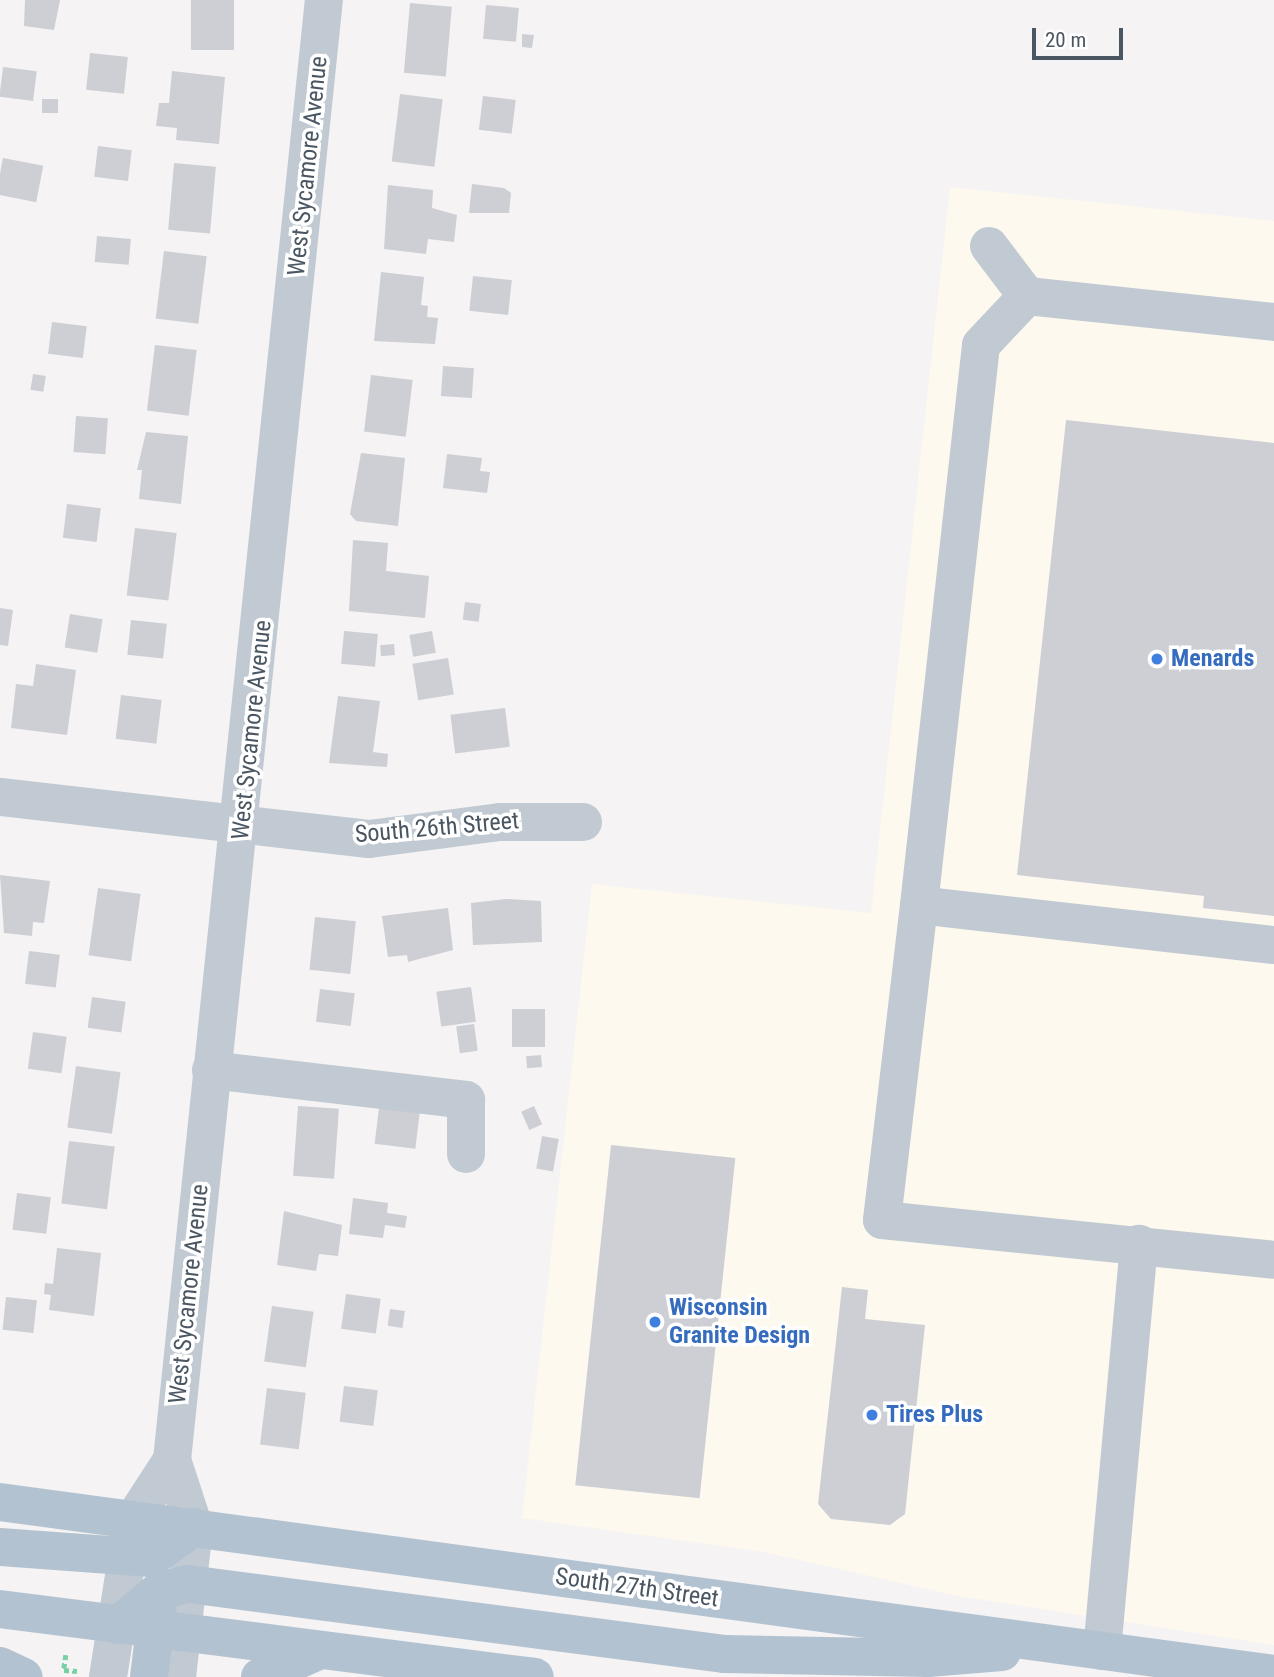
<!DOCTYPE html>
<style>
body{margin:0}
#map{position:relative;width:1274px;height:1677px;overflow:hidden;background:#f5f3f3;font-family:"Roboto Condensed",sans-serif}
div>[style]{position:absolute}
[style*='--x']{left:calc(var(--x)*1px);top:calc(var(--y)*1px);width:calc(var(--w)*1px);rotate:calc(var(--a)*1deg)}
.commercial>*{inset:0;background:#fdf9ef}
.building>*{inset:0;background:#cdcfd5;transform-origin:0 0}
.path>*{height:4.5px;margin-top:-2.25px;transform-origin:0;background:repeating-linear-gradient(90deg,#7ad0a6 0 5px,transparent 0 8.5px)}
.minor>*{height:38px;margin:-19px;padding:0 19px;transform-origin:19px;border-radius:19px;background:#c1cad2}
.major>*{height:38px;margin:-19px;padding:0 19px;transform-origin:19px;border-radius:19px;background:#b3c2d1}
.dots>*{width:19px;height:19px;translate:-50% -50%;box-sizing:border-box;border:4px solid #fff;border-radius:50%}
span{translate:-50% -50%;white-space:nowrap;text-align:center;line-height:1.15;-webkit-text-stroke:7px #fff;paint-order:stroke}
.street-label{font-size:24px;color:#4a5661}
.shop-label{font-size:24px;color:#366cbe;font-weight:700}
.left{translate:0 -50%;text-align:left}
.scale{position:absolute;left:1032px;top:28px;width:91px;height:32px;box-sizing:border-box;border:4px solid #4a5661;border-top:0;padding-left:9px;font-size:21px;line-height:24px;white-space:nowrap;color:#4a5661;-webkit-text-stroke:5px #fff;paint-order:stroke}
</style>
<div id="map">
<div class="commercial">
<i style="clip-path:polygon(950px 187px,1274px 221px,1274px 1645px,958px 1596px,764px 1552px,522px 1518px,592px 884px,871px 913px)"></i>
</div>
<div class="building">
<i style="clip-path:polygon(25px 0,60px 0,54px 30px,24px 26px)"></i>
<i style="left:191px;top:0;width:43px;height:50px"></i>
<i style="left:410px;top:3px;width:42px;height:70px;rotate:5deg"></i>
<i style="left:486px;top:5px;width:33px;height:34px;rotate:5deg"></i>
<i style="clip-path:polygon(522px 34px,534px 35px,532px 48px,522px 47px)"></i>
<i style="left:90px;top:53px;width:38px;height:37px;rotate:6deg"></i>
<i style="left:3px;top:67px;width:34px;height:30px;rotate:7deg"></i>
<i style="clip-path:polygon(172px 71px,225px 77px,219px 144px,176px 140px,177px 128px,156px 126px,159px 103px,169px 103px)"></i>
<i style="left:400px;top:94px;width:43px;height:68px;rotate:7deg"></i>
<i style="left:483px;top:96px;width:33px;height:34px;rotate:7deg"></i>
<i style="left:42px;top:99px;width:16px;height:14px"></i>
<i style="left:98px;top:146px;width:34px;height:31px;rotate:7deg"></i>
<i style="left:3px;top:158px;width:41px;height:37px;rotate:11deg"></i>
<i style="left:174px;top:163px;width:42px;height:67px;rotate:5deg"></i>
<i style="clip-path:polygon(472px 184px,504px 188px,511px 193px,509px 213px,469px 213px)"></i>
<i style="clip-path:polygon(388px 185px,433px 190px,432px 208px,457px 215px,454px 242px,428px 239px,426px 254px,384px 249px)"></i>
<i style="left:97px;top:236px;width:34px;height:26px;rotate:5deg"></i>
<i style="left:164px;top:251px;width:43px;height:68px;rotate:7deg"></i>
<i style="clip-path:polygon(381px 272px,424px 277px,421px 305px,428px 306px,427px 317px,438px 318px,435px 344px,374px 341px)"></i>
<i style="left:473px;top:276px;width:39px;height:35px;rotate:6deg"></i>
<i style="left:52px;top:322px;width:35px;height:32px;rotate:7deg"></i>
<i style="left:155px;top:345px;width:42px;height:66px;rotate:7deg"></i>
<i style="left:443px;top:366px;width:31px;height:30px;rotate:4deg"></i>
<i style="left:33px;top:374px;width:13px;height:16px;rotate:9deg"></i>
<i style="left:371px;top:375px;width:42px;height:57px;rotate:7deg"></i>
<i style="left:76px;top:416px;width:32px;height:36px;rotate:4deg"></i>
<i style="clip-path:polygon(1066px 420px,1274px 443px,1274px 916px,1203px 908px,1204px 896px,1017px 875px)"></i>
<i style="clip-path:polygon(146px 432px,188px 436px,181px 504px,139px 499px,142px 470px,137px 470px)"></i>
<i style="clip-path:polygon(361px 453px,405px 458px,398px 526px,356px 521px,350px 514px)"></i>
<i style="clip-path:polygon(447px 454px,482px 458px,480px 471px,490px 472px,487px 493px,443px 488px)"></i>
<i style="left:67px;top:504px;width:34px;height:34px;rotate:7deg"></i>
<i style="left:135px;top:528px;width:42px;height:68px;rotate:7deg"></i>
<i style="clip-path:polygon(353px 540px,388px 543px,386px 571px,429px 576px,425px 618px,349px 611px)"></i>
<i style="left:465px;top:602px;width:16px;height:18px;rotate:7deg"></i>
<i style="clip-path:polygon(0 608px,13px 610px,8px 646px,0 645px)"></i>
<i style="left:70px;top:614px;width:33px;height:34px;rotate:9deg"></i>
<i style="left:131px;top:620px;width:36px;height:35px;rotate:6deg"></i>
<i style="left:344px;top:631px;width:34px;height:33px;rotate:5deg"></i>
<i style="left:432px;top:631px;width:22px;height:23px;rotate:80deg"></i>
<i style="left:394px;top:644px;width:11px;height:14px;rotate:85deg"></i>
<i style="left:448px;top:658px;width:37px;height:36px;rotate:81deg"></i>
<i style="clip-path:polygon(36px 664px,76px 670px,67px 735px,11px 728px,16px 684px,33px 686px)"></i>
<i style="left:121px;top:695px;width:41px;height:44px;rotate:7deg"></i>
<i style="clip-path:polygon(338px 696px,380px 701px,373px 752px,388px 754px,387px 767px,329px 763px)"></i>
<i style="left:505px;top:708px;width:39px;height:55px;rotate:83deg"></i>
<i style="clip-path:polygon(0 875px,50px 881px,44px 923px,33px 922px,32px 936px,4px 933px)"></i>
<i style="left:98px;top:888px;width:43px;height:68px;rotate:8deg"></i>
<i style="clip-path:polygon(506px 899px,541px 901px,542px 942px,473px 945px,471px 903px)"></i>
<i style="clip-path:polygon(448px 908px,453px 950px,408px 962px,407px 955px,388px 957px,382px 916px)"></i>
<i style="left:315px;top:917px;width:41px;height:53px;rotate:6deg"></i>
<i style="left:29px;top:951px;width:31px;height:33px;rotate:7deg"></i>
<i style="left:471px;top:987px;width:35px;height:35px;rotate:82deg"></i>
<i style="left:320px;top:989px;width:35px;height:33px;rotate:7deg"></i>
<i style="left:92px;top:997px;width:34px;height:31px;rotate:8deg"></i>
<i style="left:512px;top:1009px;width:33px;height:38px"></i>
<i style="left:474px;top:1024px;width:27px;height:18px;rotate:82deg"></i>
<i style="left:33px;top:1032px;width:34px;height:37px;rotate:8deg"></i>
<i style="left:541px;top:1055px;width:12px;height:15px;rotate:85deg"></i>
<i style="left:76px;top:1066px;width:45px;height:62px;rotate:8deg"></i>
<i style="left:298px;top:1106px;width:41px;height:70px;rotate:4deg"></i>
<i style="left:534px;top:1106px;width:20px;height:14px;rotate:66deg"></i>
<i style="left:379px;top:1108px;width:41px;height:36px;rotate:7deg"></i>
<i style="left:542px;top:1136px;width:17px;height:33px;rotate:10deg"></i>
<i style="left:69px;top:1141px;width:46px;height:63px;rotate:7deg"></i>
<i style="left:611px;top:1145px;width:125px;height:342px;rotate:6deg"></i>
<i style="left:17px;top:1193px;width:34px;height:37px;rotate:7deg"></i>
<i style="clip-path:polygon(353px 1198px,388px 1203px,387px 1213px,407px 1216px,405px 1228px,385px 1225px,383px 1238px,349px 1234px)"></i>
<i style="clip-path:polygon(284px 1211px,342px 1225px,338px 1256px,319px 1254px,316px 1271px,277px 1265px)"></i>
<i style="clip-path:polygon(57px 1248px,101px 1253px,94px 1316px,49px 1310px,51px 1295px,44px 1294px,45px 1283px,53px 1284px)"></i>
<i style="clip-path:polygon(842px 1287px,868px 1290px,865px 1319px,925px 1325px,905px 1514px,890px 1525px,831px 1519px,818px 1504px)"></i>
<i style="left:346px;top:1294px;width:35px;height:35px;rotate:8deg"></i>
<i style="left:6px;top:1297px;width:31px;height:33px;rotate:6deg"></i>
<i style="left:272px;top:1306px;width:42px;height:56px;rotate:8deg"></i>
<i style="left:390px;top:1309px;width:15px;height:17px;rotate:8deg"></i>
<i style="left:344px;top:1386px;width:34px;height:36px;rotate:7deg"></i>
<i style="left:267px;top:1388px;width:39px;height:57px;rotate:7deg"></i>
</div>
<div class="path">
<i style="--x:66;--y:1655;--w:15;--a:98"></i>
<i style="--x:64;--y:1670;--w:13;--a:4"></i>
</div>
<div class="minor">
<i style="--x:989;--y:246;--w:63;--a:52.8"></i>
<i style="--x:1027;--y:296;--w:248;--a:6"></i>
<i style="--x:0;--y:797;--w:371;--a:6.5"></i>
<i style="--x:369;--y:839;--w:132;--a:-7.4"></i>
<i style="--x:500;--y:822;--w:83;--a:0"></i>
<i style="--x:919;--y:905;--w:563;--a:-83.68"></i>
<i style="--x:981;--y:345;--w:67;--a:-46.8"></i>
<i style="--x:1274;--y:945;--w:357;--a:-173.6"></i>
<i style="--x:919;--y:905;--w:317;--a:96.7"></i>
<i style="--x:882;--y:1220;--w:394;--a:5.8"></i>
<i style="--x:211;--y:1070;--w:257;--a:6.7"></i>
<i style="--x:466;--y:1100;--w:54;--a:90"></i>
<i style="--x:1102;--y:1651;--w:409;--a:-84.8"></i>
<i style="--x:108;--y:1677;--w:159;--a:-81"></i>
<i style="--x:133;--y:1520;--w:72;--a:-57"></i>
<i style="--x:177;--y:1677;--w:151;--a:-83.5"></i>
<i style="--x:194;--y:1527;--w:71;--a:-108.2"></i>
<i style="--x:172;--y:1460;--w:1468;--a:-84.06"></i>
</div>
<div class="major">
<i style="--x:0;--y:1502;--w:1286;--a:7.69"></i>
<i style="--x:0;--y:1547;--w:151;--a:4.2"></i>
<i style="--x:151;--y:1558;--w:53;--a:-35.8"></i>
<i style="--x:0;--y:1609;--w:539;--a:7.24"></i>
<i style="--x:118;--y:1625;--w:53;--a:-39.7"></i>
<i style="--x:159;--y:1591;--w:30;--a:-14"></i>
<i style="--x:188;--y:1584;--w:542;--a:7.43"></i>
<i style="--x:725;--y:1654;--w:203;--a:1.1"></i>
<i style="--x:928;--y:1658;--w:74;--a:-4.6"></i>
<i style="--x:0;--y:1666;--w:26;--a:25"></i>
<i style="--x:149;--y:1677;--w:73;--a:-82.9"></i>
<i style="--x:260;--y:1677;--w:64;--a:-24.1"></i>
</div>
<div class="dots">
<i style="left:1157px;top:659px;background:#3f7fe0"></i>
<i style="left:655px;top:1322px;background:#3f7fe0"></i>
<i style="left:872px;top:1415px;background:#3f7fe0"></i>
</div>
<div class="street-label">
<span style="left:308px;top:166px;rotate:-84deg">West Sycamore Avenue</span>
<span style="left:252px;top:730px;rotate:-84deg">West Sycamore Avenue</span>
<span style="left:437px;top:828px;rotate:-5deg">South 26th Street</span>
<span style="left:189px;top:1294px;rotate:-84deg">West Sycamore Avenue</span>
<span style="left:637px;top:1588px;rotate:8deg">South 27th Street</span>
</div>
<div class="shop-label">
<span class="left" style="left:1171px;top:659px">Menards</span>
<span class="left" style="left:669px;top:1322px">Wisconsin<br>Granite Design</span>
<span class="left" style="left:886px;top:1415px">Tires Plus</span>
</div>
<div class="scale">20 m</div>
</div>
